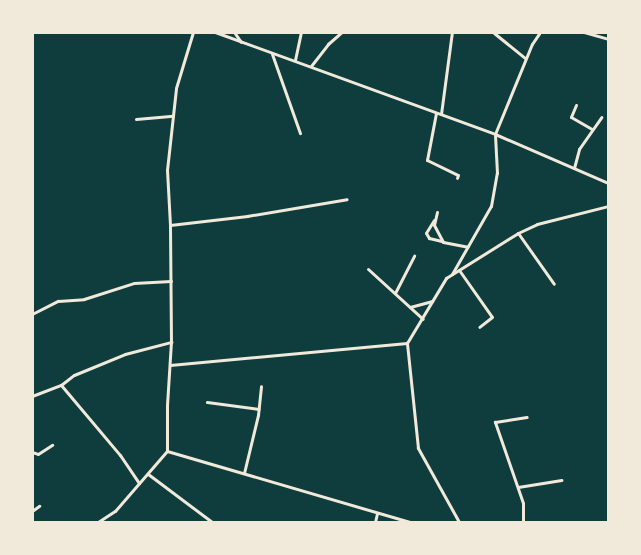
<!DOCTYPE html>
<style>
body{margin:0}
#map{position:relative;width:641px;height:555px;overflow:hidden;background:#0f3d3e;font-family:Barlow,sans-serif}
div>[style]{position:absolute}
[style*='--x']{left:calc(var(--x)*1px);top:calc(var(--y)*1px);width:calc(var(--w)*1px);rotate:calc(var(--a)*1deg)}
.minor>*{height:3px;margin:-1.5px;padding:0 1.5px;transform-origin:1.5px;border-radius:1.5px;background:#f1e9da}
span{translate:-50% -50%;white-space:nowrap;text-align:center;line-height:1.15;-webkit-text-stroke:5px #f1e9da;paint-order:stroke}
.frame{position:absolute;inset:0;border:34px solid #f1e9da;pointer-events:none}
</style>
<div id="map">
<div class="minor">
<i style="--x:215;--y:32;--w:298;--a:20"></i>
<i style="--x:495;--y:134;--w:123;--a:23.4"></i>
<i style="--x:234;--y:32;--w:12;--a:55"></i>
<i style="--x:584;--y:32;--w:25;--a:16"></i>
<i style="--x:494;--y:33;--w:40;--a:39"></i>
<i style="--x:272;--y:54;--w:84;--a:70.5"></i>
<i style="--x:295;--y:60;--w:29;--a:-78"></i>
<i style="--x:311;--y:66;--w:28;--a:-52"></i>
<i style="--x:328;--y:44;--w:18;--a:-41"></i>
<i style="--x:576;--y:105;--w:13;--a:113"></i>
<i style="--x:571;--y:117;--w:24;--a:30"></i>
<i style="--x:436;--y:113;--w:48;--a:100.8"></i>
<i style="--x:427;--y:160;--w:34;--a:26"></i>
<i style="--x:458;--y:175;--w:3;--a:108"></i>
<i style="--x:441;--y:114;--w:83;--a:-82.4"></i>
<i style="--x:136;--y:119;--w:37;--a:-5"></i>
<i style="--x:574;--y:168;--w:20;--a:-75"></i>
<i style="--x:579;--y:149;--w:39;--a:-55"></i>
<i style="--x:437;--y:212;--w:13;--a:103"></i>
<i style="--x:434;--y:225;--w:19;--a:62"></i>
<i style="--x:443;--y:242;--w:25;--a:11"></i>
<i style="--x:434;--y:220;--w:15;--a:122"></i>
<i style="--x:426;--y:233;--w:6;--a:59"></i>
<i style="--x:429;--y:238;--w:13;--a:13"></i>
<i style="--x:170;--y:225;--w:78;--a:-6.7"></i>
<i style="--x:247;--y:216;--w:101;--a:-9.6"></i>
<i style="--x:518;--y:233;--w:62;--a:54.8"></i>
<i style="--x:368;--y:269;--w:74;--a:42.3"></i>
<i style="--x:459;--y:270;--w:57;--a:54.9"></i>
<i style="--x:492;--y:317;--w:16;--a:142"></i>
<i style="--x:452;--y:274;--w:78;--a:-60.2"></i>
<i style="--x:491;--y:206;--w:34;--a:-80"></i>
<i style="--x:497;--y:173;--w:39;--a:-93"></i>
<i style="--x:495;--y:134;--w:97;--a:-67.7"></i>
<i style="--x:532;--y:44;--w:14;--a:-56"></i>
<i style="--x:395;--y:293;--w:42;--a:-62.8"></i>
<i style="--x:410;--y:307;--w:23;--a:-15"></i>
<i style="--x:32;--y:314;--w:29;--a:-27"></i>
<i style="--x:58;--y:301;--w:26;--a:-4"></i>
<i style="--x:84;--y:299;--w:52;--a:-17.7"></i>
<i style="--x:134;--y:283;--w:37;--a:-3"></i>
<i style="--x:170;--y:365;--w:238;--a:-5.3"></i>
<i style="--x:61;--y:385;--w:92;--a:49.9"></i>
<i style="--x:120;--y:455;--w:34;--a:56"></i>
<i style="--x:32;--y:396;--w:31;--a:-21"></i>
<i style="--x:61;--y:385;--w:16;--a:-38"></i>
<i style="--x:74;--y:375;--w:55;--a:-22.4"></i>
<i style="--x:125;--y:354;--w:48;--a:-14.6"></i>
<i style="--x:207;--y:402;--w:52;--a:7.7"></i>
<i style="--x:167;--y:451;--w:253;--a:16.3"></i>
<i style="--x:32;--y:452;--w:6;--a:18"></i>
<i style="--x:38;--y:454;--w:17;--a:-33"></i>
<i style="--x:244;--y:473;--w:60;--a:-76.4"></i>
<i style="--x:258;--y:415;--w:29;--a:-84"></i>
<i style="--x:148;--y:474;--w:80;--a:36.9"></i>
<i style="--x:518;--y:487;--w:44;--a:-9.2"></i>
<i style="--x:32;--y:511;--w:9;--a:-36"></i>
<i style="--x:98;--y:522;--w:20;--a:-33"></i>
<i style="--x:115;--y:511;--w:79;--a:-49.1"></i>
<i style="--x:167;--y:451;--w:46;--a:-90"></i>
<i style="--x:167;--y:405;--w:63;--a:-86.4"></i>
<i style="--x:171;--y:342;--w:117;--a:-90.5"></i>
<i style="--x:170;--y:225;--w:55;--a:-93.1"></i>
<i style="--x:167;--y:170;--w:82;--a:-83.7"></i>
<i style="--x:176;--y:88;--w:59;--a:-73.1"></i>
<i style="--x:375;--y:522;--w:9;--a:-77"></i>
<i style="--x:459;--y:522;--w:85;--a:-119"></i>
<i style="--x:418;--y:448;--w:106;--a:-96"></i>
<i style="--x:407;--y:343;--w:76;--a:-59"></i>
<i style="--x:446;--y:278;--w:85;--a:-32"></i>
<i style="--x:518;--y:233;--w:21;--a:-25"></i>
<i style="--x:537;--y:224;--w:73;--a:-14.2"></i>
<i style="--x:523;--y:522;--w:19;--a:-90"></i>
<i style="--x:523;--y:503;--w:86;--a:-109.1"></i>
<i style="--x:495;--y:422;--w:32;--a:-9"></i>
</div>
<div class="frame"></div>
</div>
